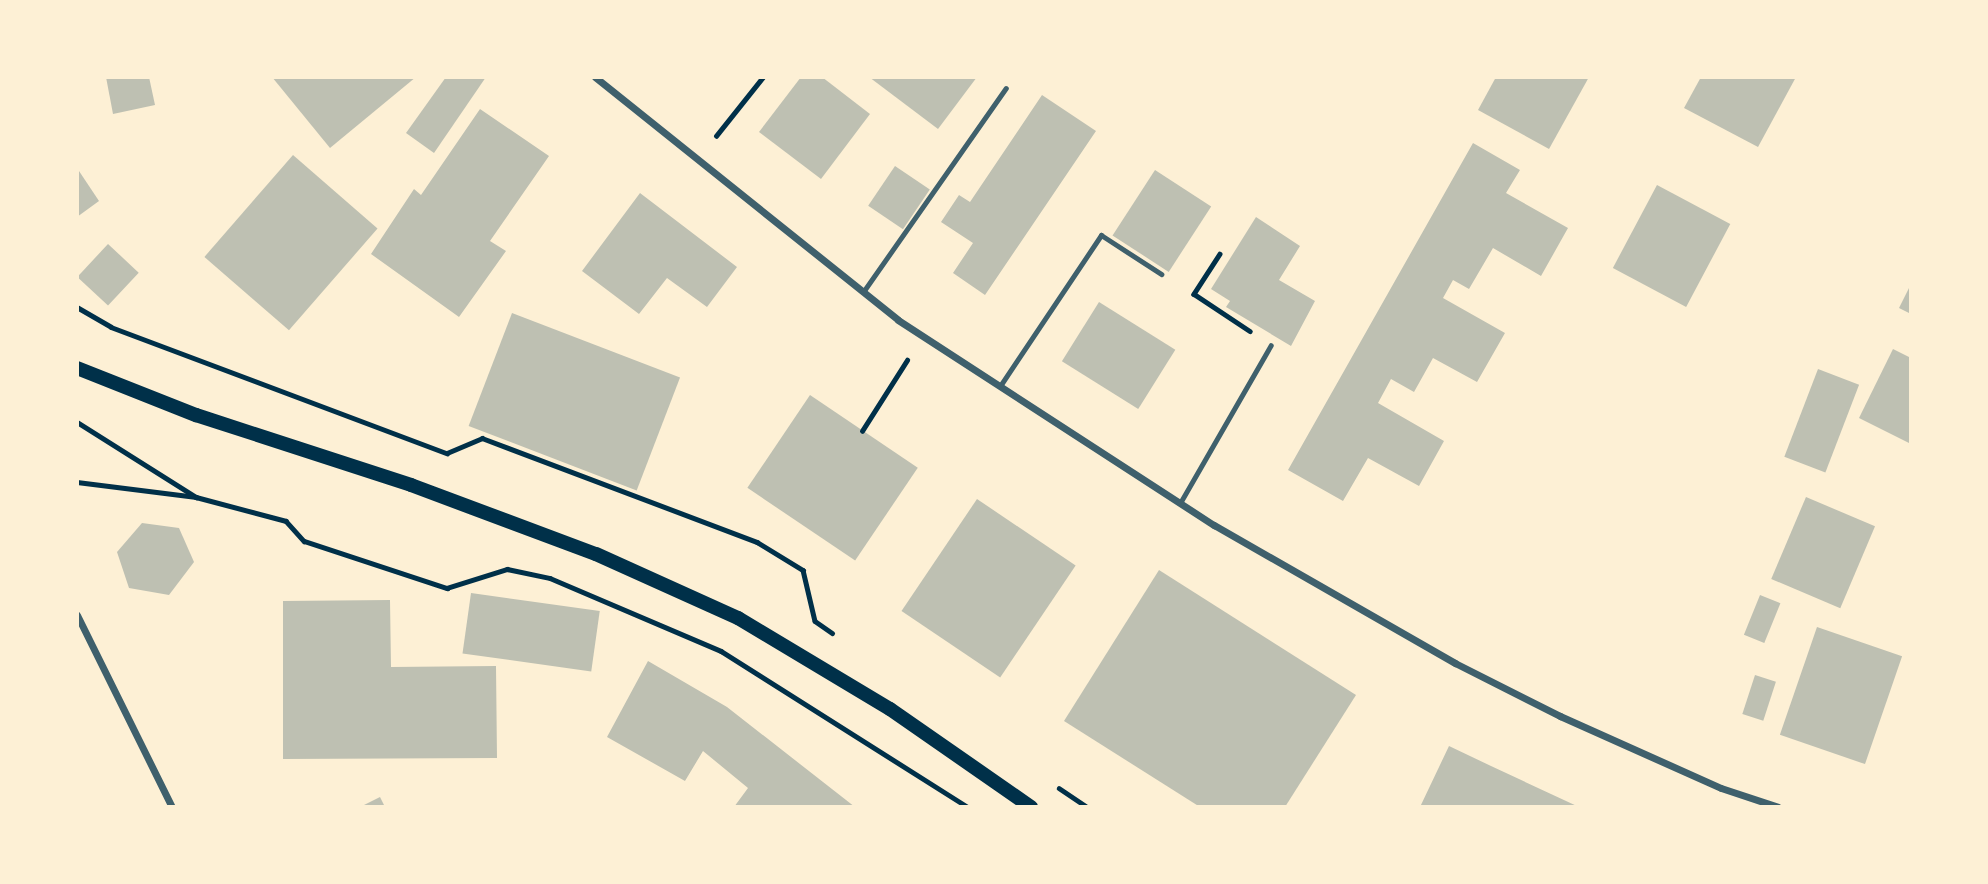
<!DOCTYPE html>
<style>
body{margin:0}
#map{position:relative;width:1988px;height:884px;overflow:hidden;background:#fdf0d5;font-family:Rubik,sans-serif}
div>[style]{position:absolute}
[style*='--x']{left:calc(var(--x)*1px);top:calc(var(--y)*1px);width:calc(var(--w)*1px);rotate:calc(var(--a)*1deg)}
.building>*{inset:0;background:#bec0b2;transform-origin:0 0}
.path>*{height:4.5px;margin:-2.25px;padding:0 2.25px;transform-origin:2.25px;border-radius:2.25px;background:#003049}
.service>*{height:5px;margin:-2.5px;padding:0 2.5px;transform-origin:2.5px;border-radius:2.5px;background:#3f606c}
.minor>*{height:7px;margin:-3.5px;padding:0 3.5px;transform-origin:3.5px;border-radius:3.5px;background:#3f606c}
.secondary>*{height:14px;margin:-7px;padding:0 7px;transform-origin:7px;border-radius:7px;background:#003049}
span{translate:-50% -50%;white-space:nowrap;text-align:center;line-height:1.15;-webkit-text-stroke:5px #fdf0d5;paint-order:stroke}
.frame{position:absolute;inset:0;border:79px solid #fdf0d5;pointer-events:none}
</style>
<div id="map">
<div class="building">
<i style="clip-path:polygon(106px 77px,149px 77px,155px 105px,113px 114px)"></i>
<i style="clip-path:polygon(272px 77px,416px 77px,330px 148px)"></i>
<i style="clip-path:polygon(446px 77px,486px 77px,434px 153px,406px 133px)"></i>
<i style="clip-path:polygon(801px 77px,822px 77px,870px 114px,821px 179px,759px 132px)"></i>
<i style="clip-path:polygon(869px 77px,977px 77px,938px 129px)"></i>
<i style="clip-path:polygon(1496px 77px,1589px 77px,1549px 149px,1478px 110px)"></i>
<i style="clip-path:polygon(1701px 77px,1796px 77px,1758px 147px,1684px 108px)"></i>
<i style="clip-path:polygon(1042px 95px,1096px 131px,985px 295px,953px 273px,973px 243px,941px 222px,959px 195px,970px 202px)"></i>
<i style="clip-path:polygon(480px 109px,549px 156px,490px 241px,506px 251px,459px 317px,371px 254px,414px 189px,421px 195px)"></i>
<i style="clip-path:polygon(1473px 143px,1520px 170px,1506px 193px,1568px 228px,1541px 276px,1493px 248px,1469px 289px,1453px 280px,1443px 298px,1505px 333px,1477px 382px,1433px 358px,1414px 392px,1391px 379px,1378px 403px,1444px 441px,1419px 486px,1368px 458px,1343px 501px,1288px 470px)"></i>
<i style="left:293px;top:155px;width:112px;height:135px;rotate:41deg"></i>
<i style="left:895px;top:166px;width:42px;height:48px;rotate:34deg"></i>
<i style="clip-path:polygon(77px 168px,99px 201px,77px 217px)"></i>
<i style="left:1155px;top:170px;width:67px;height:78px;rotate:33deg"></i>
<i style="left:1657px;top:185px;width:83px;height:94px;rotate:28deg"></i>
<i style="clip-path:polygon(640px 193px,737px 267px,707px 307px,667px 278px,639px 314px,582px 271px)"></i>
<i style="clip-path:polygon(1256px 217px,1300px 246px,1279px 280px,1315px 301px,1291px 346px,1226px 307px,1230px 301px,1211px 289px)"></i>
<i style="left:108px;top:244px;width:42px;height:45px;rotate:43deg"></i>
<i style="clip-path:polygon(1911px 284px,1911px 314px,1899px 308px)"></i>
<i style="left:1099px;top:302px;width:90px;height:70px;rotate:32deg"></i>
<i style="left:512px;top:313px;width:180px;height:121px;rotate:21deg"></i>
<i style="clip-path:polygon(1893px 349px,1911px 358px,1911px 444px,1859px 418px)"></i>
<i style="left:1818px;top:369px;width:44px;height:94px;rotate:21deg"></i>
<i style="left:810px;top:395px;width:130px;height:112px;rotate:34deg"></i>
<i style="left:1806px;top:497px;width:75px;height:89px;rotate:23deg"></i>
<i style="left:977px;top:499px;width:119px;height:135px;rotate:34deg"></i>
<i style="clip-path:polygon(142px 523px,179px 528px,194px 562px,169px 595px,129px 588px,117px 552px)"></i>
<i style="clip-path:polygon(1159px 570px,1356px 695px,1285px 807px,1200px 807px,1064px 721px)"></i>
<i style="left:471px;top:593px;width:130px;height:61px;rotate:8deg"></i>
<i style="left:1760px;top:595px;width:22px;height:43px;rotate:22deg"></i>
<i style="clip-path:polygon(390px 600px,391px 667px,496px 666px,497px 758px,283px 759px,283px 601px)"></i>
<i style="left:1817px;top:627px;width:90px;height:114px;rotate:19deg"></i>
<i style="clip-path:polygon(648px 661px,727px 707px,855px 807px,734px 807px,748px 788px,703px 751px,685px 781px,607px 737px)"></i>
<i style="left:1755px;top:675px;width:22px;height:41px;rotate:18deg"></i>
<i style="clip-path:polygon(1449px 746px,1491px 766px,1579px 807px,1420px 807px)"></i>
<i style="clip-path:polygon(380px 797px,385px 807px,360px 807px)"></i>
</div>
<div class="path">
<i style="--x:716;--y:136;--w:75;--a:-51.5"></i>
<i style="--x:1220;--y:254;--w:48;--a:123"></i>
<i style="--x:1194;--y:294;--w:67;--a:33.5"></i>
<i style="--x:77;--y:307;--w:39;--a:30"></i>
<i style="--x:111;--y:327;--w:359;--a:20.6"></i>
<i style="--x:447;--y:453;--w:38;--a:-23"></i>
<i style="--x:482;--y:438;--w:294;--a:20.7"></i>
<i style="--x:757;--y:542;--w:54;--a:31.3"></i>
<i style="--x:803;--y:570;--w:52;--a:76.8"></i>
<i style="--x:815;--y:621;--w:21;--a:35"></i>
<i style="--x:77;--y:422;--w:141;--a:32.2"></i>
<i style="--x:862;--y:431;--w:84;--a:-57.6"></i>
<i style="--x:77;--y:482;--w:120;--a:7.2"></i>
<i style="--x:196;--y:497;--w:93;--a:14.9"></i>
<i style="--x:286;--y:521;--w:27;--a:48"></i>
<i style="--x:304;--y:541;--w:151;--a:18.2"></i>
<i style="--x:447;--y:588;--w:63;--a:-17.6"></i>
<i style="--x:507;--y:569;--w:44;--a:11.8"></i>
<i style="--x:550;--y:578;--w:186;--a:23.1"></i>
<i style="--x:721;--y:651;--w:292;--a:32.3"></i>
<i style="--x:1059;--y:788;--w:34;--a:34"></i>
</div>
<div class="service">
<i style="--x:863;--y:292;--w:249;--a:-55"></i>
<i style="--x:1000;--y:386;--w:182;--a:-56.2"></i>
<i style="--x:1101;--y:235;--w:72;--a:33"></i>
<i style="--x:1180;--y:503;--w:182;--a:-60.1"></i>
</div>
<div class="minor">
<i style="--x:595;--y:77;--w:388;--a:38.7"></i>
<i style="--x:898;--y:320;--w:377;--a:33"></i>
<i style="--x:1214;--y:525;--w:278;--a:29.8"></i>
<i style="--x:1455;--y:663;--w:118;--a:26.8"></i>
<i style="--x:1560;--y:716;--w:176;--a:24.1"></i>
<i style="--x:1721;--y:788;--w:60;--a:18.4"></i>
<i style="--x:77;--y:615;--w:214;--a:63.7"></i>
</div>
<div class="secondary">
<i style="--x:77;--y:368;--w:128;--a:21.6"></i>
<i style="--x:196;--y:415;--w:226;--a:18"></i>
<i style="--x:411;--y:485;--w:197;--a:20.5"></i>
<i style="--x:596;--y:554;--w:156;--a:24.3"></i>
<i style="--x:738;--y:618;--w:177;--a:30.9"></i>
<i style="--x:890;--y:709;--w:172;--a:34.8"></i>
</div>
<div class="frame"></div>
</div>
